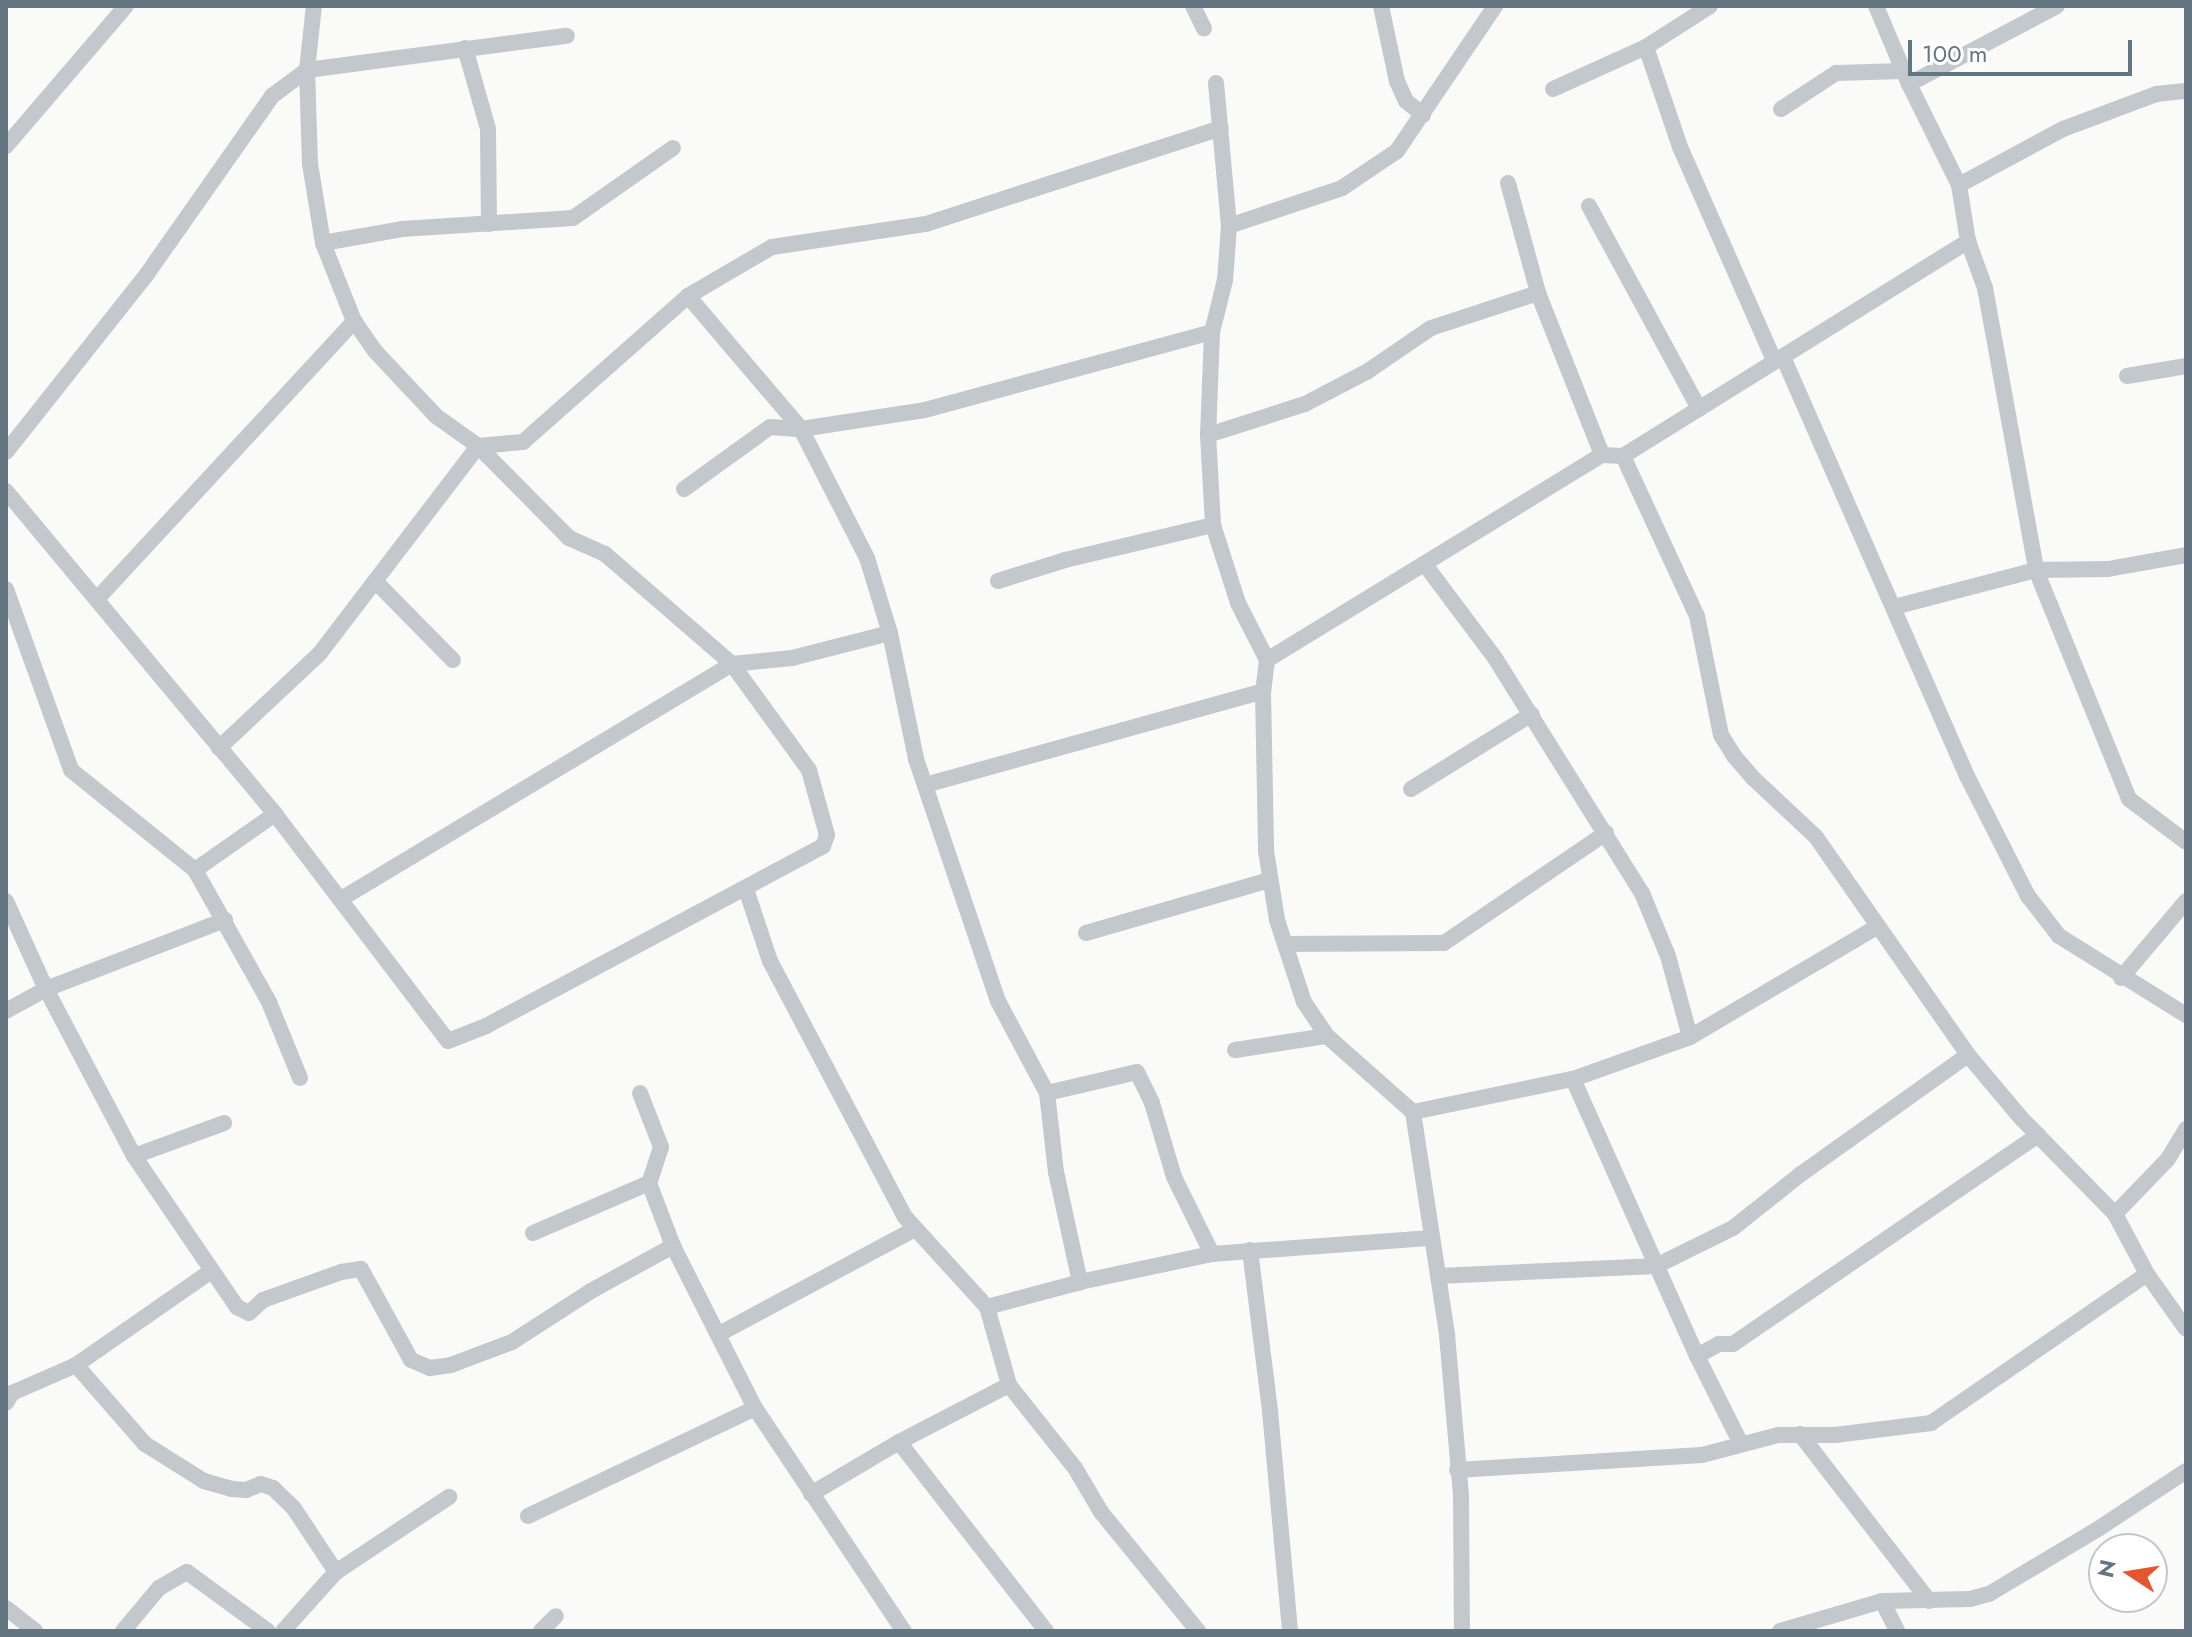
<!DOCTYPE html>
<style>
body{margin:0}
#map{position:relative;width:2192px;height:1637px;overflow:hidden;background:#fafaf8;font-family:Jost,sans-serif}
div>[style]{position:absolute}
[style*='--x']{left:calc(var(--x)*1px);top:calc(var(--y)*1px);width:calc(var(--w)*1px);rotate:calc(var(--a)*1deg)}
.minor>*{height:16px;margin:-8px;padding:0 8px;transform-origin:8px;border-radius:8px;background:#c3c8cc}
span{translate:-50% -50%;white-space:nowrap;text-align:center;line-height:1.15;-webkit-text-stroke:8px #fff;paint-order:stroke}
.frame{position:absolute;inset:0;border:8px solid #657683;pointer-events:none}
.north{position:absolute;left:2088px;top:1533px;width:80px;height:80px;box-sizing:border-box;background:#fff;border:2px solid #c1c8cd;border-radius:50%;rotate:282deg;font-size:22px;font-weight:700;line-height:32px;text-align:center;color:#657683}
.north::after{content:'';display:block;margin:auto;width:28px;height:36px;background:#e4572e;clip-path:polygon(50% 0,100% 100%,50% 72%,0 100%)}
.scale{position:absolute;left:1908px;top:40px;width:224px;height:36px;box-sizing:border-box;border:4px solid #657683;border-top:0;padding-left:10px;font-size:24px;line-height:28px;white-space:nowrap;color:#657683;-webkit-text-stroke:6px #fff;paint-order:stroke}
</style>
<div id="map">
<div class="minor">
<i style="--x:1193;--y:6;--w:25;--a:64"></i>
<i style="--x:1381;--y:6;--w:77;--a:78"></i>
<i style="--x:1397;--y:81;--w:22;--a:66"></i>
<i style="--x:1406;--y:101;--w:22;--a:39"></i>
<i style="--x:1876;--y:6;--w:85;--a:67.1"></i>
<i style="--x:1909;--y:84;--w:113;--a:63.7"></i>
<i style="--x:1959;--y:185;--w:57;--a:80.9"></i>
<i style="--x:1968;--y:241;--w:50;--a:70.1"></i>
<i style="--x:1985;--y:288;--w:287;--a:79.7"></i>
<i style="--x:2036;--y:570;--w:247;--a:67.9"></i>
<i style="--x:2129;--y:799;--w:71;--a:37"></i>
<i style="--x:1646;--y:47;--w:106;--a:71.2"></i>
<i style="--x:1680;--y:147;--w:233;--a:66.2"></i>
<i style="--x:465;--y:48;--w:84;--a:74.1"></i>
<i style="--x:488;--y:129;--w:95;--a:89.4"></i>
<i style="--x:1216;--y:83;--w:144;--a:84.8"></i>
<i style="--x:1229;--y:226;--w:54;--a:94.2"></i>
<i style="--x:1225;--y:280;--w:54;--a:104"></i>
<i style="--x:1212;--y:332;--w:103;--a:92.2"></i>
<i style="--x:1208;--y:435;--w:90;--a:86.8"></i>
<i style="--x:1213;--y:525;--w:82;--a:72.2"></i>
<i style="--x:1238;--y:603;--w:64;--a:63"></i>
<i style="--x:1267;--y:660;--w:31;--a:97"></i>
<i style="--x:1263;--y:691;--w:160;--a:88.9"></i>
<i style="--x:1266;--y:851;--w:70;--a:80.9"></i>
<i style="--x:1277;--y:920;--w:86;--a:71.8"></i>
<i style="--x:1304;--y:1002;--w:41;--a:55.9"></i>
<i style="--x:1327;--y:1036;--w:115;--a:41.5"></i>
<i style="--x:1413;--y:1112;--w:226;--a:81.3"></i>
<i style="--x:1447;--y:1335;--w:162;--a:85"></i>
<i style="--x:1461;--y:1496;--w:135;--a:89.6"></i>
<i style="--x:1909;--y:84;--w:167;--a:-27.8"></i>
<i style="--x:1553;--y:89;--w:102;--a:-24.3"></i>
<i style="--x:1646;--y:47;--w:76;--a:-32.6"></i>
<i style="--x:1781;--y:109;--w:66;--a:-33.2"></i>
<i style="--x:1836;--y:73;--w:67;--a:-1.7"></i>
<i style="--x:6;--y:146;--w:184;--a:-49.4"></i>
<i style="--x:1508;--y:183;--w:114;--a:74.7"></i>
<i style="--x:1538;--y:293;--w:174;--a:68.4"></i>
<i style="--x:1959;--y:185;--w:118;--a:-28.3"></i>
<i style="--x:2063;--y:129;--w:99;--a:-20.6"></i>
<i style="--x:2156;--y:94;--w:30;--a:-6"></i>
<i style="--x:1589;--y:206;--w:231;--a:61.5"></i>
<i style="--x:1229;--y:226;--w:119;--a:-18.6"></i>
<i style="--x:1342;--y:188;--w:66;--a:-33.9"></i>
<i style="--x:1397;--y:151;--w:175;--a:-55.9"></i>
<i style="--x:323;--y:243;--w:80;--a:-10"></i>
<i style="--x:402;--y:229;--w:171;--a:-3.7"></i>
<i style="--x:573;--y:218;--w:122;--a:-35"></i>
<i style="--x:688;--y:296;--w:175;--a:49.6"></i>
<i style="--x:801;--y:429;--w:145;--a:62.9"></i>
<i style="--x:867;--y:558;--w:78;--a:73"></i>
<i style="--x:890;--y:633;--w:129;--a:78.3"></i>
<i style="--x:916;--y:759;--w:256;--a:71.3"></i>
<i style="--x:998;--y:1001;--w:104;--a:62"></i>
<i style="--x:1047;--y:1093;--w:92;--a:-13.1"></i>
<i style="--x:1137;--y:1072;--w:34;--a:64"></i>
<i style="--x:1152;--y:1103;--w:77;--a:73.4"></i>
<i style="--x:1174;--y:1177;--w:86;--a:63.7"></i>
<i style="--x:1783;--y:357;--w:458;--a:66.3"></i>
<i style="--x:1967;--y:776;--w:135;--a:63.1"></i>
<i style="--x:2028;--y:896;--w:51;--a:52.2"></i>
<i style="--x:2059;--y:936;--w:150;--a:31.9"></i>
<i style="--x:2127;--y:376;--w:60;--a:-9.6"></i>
<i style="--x:1208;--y:435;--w:102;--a:-17.7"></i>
<i style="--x:1305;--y:404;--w:71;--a:-27.6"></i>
<i style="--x:1368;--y:371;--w:76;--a:-34.3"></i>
<i style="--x:1431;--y:328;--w:113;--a:-18.1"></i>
<i style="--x:6;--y:452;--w:227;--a:-51.6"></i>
<i style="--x:147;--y:274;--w:218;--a:-54.9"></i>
<i style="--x:272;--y:96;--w:44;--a:-36.6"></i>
<i style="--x:307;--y:70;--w:262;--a:-7.5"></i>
<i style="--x:1623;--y:456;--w:176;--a:65.2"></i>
<i style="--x:1697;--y:616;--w:121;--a:78.6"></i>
<i style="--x:1721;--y:735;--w:25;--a:58"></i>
<i style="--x:1734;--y:756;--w:29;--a:49"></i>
<i style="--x:1753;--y:778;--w:86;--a:43.1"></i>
<i style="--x:1816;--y:837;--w:266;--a:55.1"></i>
<i style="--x:1968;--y:1055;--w:82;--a:49.9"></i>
<i style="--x:2021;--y:1118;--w:134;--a:45.6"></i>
<i style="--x:2115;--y:1214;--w:68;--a:61.9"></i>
<i style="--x:2147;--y:1274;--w:67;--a:54.7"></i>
<i style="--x:684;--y:489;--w:106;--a:-35.8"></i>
<i style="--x:770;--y:427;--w:31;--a:4"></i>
<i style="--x:801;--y:429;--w:125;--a:-8.7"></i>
<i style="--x:925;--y:410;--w:297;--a:-15.2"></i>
<i style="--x:6;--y:491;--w:420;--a:50.2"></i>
<i style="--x:275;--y:814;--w:285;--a:52.7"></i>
<i style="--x:448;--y:1041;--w:41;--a:-21.5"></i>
<i style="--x:486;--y:1026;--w:382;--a:-28.1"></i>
<i style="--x:823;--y:846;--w:12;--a:-70"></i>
<i style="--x:827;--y:835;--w:67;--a:-105.5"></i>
<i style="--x:809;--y:770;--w:131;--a:-126"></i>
<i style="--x:732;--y:664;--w:168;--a:-139.1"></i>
<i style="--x:605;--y:554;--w:39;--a:-156"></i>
<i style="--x:569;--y:538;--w:129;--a:-134.7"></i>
<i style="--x:478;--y:446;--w:52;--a:-144.5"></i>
<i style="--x:436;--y:416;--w:89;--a:-133.2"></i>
<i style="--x:375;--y:351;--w:37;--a:-125"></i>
<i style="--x:354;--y:321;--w:84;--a:-111.7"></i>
<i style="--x:323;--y:243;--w:80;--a:-99.3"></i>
<i style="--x:310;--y:164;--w:94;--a:-91.8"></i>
<i style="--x:307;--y:70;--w:64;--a:-83.8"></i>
<i style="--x:1426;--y:566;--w:115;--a:53.1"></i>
<i style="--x:1495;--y:658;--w:277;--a:58"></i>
<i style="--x:1642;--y:893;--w:68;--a:67.6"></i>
<i style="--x:1668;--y:956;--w:84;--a:74.8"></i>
<i style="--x:375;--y:581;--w:111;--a:45.4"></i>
<i style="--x:998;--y:581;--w:70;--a:-17.4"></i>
<i style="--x:1065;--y:560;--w:152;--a:-13.3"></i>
<i style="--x:6;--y:589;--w:192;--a:70.2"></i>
<i style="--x:71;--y:770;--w:159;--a:38.9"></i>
<i style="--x:195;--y:870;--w:151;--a:60.7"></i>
<i style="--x:269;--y:1002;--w:82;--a:67.8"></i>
<i style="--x:97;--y:599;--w:379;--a:-47.2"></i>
<i style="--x:1894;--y:607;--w:147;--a:-14.6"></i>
<i style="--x:2036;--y:570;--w:72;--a:-0.8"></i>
<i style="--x:2108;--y:569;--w:79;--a:-10.2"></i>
<i style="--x:1267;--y:660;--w:393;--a:-31.5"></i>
<i style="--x:1602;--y:455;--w:21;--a:3"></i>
<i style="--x:1623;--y:456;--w:407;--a:-31.9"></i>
<i style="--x:219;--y:748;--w:139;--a:-43.2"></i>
<i style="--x:320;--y:653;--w:260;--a:-52.6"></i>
<i style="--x:478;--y:446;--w:45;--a:-5.1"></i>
<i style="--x:523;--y:442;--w:220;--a:-41.5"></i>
<i style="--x:688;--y:296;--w:97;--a:-30.3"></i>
<i style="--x:772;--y:247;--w:156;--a:-8.5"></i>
<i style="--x:926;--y:224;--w:310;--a:-18"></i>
<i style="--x:925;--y:785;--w:351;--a:-15.5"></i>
<i style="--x:1411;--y:789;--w:142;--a:-31.8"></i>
<i style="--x:195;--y:870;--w:98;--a:-35"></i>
<i style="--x:746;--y:889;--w:76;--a:71.6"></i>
<i style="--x:770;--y:961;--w:289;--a:62.2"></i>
<i style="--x:905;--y:1217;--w:122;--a:47.7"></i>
<i style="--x:987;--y:1307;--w:81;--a:74.2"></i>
<i style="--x:1009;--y:1385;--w:106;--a:51.5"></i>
<i style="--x:1075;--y:1468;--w:51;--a:59.4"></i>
<i style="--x:1101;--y:1512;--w:154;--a:50.8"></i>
<i style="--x:341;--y:899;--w:456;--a:-31"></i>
<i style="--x:732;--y:664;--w:60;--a:-5.7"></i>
<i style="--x:792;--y:658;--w:101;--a:-14.3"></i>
<i style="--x:6;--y:901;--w:97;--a:65.6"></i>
<i style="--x:46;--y:989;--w:189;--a:62.2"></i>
<i style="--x:134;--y:1156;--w:183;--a:55.7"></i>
<i style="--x:237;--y:1307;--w:13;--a:27"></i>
<i style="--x:249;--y:1313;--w:19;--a:-43"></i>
<i style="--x:263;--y:1300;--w:83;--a:-19.7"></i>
<i style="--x:341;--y:1272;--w:20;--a:-9"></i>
<i style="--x:361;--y:1269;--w:104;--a:61.2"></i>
<i style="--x:411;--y:1360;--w:21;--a:23"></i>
<i style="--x:430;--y:1368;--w:21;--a:-8"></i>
<i style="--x:451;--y:1365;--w:65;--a:-20.7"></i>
<i style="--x:512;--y:1342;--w:94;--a:-32.8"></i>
<i style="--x:591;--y:1291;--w:94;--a:-28.8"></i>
<i style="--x:1086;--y:933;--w:191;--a:-16.1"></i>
<i style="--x:1286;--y:944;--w:158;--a:-0.4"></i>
<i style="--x:1444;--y:943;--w:196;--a:-34.2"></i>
<i style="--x:2121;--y:978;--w:101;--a:-49.8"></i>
<i style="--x:6;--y:1011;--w:46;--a:-28.8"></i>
<i style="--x:46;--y:989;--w:192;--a:-21.1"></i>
<i style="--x:1235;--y:1050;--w:93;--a:-8.7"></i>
<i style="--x:1573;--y:1079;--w:303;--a:65.9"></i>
<i style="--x:1697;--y:1356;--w:96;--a:63.4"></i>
<i style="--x:640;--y:1093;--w:58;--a:68.7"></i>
<i style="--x:661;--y:1147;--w:38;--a:108"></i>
<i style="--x:649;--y:1183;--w:67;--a:69.1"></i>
<i style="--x:673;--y:1246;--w:182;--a:63.2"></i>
<i style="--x:755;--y:1408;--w:268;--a:56.3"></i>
<i style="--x:1047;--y:1093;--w:80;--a:83.5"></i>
<i style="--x:1056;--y:1172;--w:113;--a:77.7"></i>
<i style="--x:1413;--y:1112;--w:163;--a:-11.7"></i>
<i style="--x:1573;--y:1079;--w:124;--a:-19.7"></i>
<i style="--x:1690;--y:1037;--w:217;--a:-30.5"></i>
<i style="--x:134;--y:1156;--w:96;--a:-20.1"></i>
<i style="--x:2115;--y:1214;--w:76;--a:-46.1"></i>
<i style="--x:2168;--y:1159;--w:35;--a:-59"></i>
<i style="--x:533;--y:1233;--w:126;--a:-23.3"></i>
<i style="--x:1250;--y:1250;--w:162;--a:82.9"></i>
<i style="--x:1270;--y:1411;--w:221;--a:84.8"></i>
<i style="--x:1438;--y:1276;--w:218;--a:-2.6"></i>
<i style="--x:1656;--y:1266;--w:86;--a:-26.3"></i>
<i style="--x:1733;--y:1228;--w:87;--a:-38.5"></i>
<i style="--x:1801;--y:1174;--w:205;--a:-35.5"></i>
<i style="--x:987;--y:1307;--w:96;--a:-15"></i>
<i style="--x:1080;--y:1282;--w:135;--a:-12"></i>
<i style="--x:1212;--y:1254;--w:220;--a:-4.2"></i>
<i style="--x:719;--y:1334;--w:222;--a:-28.2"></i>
<i style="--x:1697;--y:1356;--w:25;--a:-29"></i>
<i style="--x:1719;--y:1344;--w:14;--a:0"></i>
<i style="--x:1733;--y:1344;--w:370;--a:-34.4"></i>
<i style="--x:76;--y:1365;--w:105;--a:48.9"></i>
<i style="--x:145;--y:1444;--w:70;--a:32.1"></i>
<i style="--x:204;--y:1481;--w:29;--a:16"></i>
<i style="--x:232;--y:1489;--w:14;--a:4"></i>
<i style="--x:246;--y:1490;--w:16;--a:-22"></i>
<i style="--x:261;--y:1484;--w:13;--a:18"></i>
<i style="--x:273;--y:1488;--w:28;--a:44"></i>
<i style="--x:293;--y:1507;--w:78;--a:56.5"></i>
<i style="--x:6;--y:1403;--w:12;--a:-59"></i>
<i style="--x:12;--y:1393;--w:70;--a:-23.6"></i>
<i style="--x:76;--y:1365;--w:165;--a:-34.8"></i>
<i style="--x:1800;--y:1434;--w:211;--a:52.3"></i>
<i style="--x:899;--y:1442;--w:239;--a:52.1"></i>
<i style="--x:1457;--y:1470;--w:245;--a:-3.5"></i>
<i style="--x:1702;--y:1455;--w:79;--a:-14.7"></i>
<i style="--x:1778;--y:1435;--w:57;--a:0"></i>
<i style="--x:1835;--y:1435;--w:97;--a:-7.1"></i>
<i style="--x:1931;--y:1423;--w:262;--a:-34.6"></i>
<i style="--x:811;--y:1494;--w:102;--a:-30.6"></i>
<i style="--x:899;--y:1442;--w:124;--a:-27.4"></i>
<i style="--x:528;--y:1516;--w:251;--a:-25.4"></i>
<i style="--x:1882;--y:1601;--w:34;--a:63"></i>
<i style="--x:6;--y:1608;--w:37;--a:38"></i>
<i style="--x:123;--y:1631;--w:56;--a:-50.1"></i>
<i style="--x:159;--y:1588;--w:32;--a:-30"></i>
<i style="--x:187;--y:1572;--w:100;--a:36.1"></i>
<i style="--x:283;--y:1631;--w:79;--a:-48.1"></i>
<i style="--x:336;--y:1572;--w:136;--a:-33.6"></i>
<i style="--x:541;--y:1631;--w:21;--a:-45"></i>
<i style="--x:1780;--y:1631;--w:106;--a:-16.4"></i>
<i style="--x:1882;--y:1601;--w:88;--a:-1.3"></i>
<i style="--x:1970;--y:1599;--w:20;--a:-15"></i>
<i style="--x:1989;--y:1594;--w:127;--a:-30.8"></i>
<i style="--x:2098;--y:1529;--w:105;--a:-33.4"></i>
</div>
<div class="frame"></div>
<div class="north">N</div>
<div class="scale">100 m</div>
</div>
